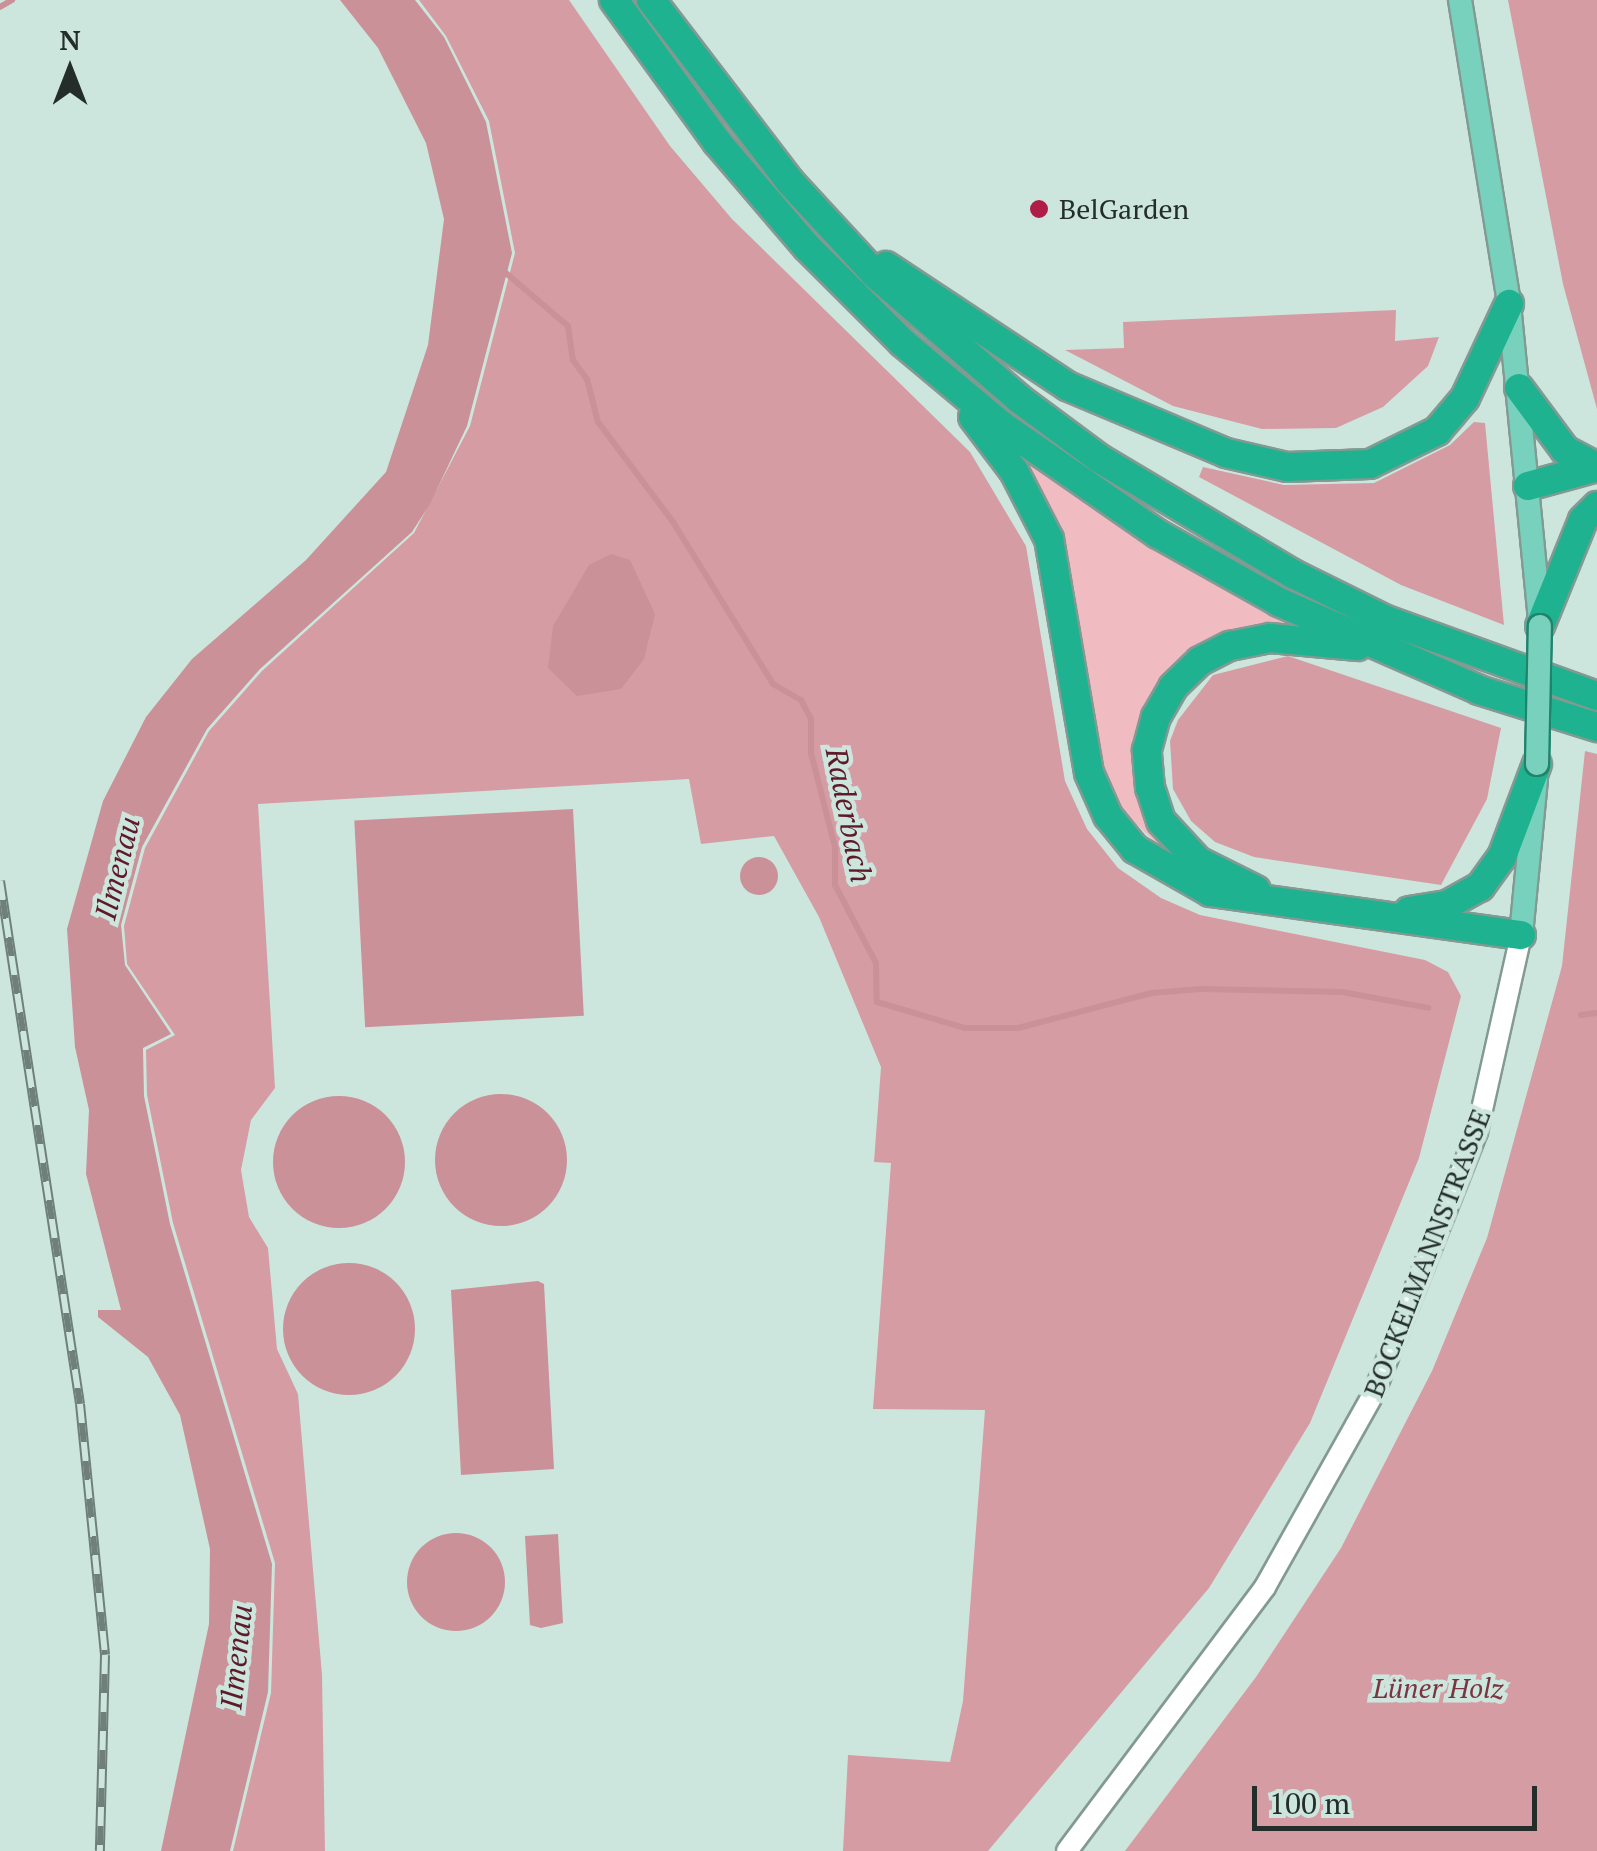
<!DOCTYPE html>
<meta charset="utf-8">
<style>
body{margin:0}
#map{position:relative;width:1597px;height:1851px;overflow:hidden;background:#cce6dd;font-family:"PT Serif",serif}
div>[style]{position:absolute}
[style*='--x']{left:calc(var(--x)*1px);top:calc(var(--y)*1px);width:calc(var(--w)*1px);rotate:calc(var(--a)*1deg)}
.green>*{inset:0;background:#f1bbc2}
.forest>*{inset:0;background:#d69ca3}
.water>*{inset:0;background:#ca9198;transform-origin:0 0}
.round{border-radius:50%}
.stream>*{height:6px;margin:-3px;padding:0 3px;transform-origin:3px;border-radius:3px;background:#ca9198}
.roads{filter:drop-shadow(2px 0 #829a92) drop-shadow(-2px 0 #829a92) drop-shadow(0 2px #829a92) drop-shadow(0 -2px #829a92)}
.secondary>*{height:20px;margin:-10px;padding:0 10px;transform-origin:10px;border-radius:10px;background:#fff}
.primary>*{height:22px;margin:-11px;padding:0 11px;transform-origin:11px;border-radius:11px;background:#78d1bc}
.motorway>*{height:28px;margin:-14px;padding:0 14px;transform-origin:14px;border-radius:14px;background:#1eb290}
.rail>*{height:10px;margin-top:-5px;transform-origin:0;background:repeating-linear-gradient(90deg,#cce6dd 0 19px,#6f807a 0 38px);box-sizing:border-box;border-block:2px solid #6f807a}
.bridges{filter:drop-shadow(2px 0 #20836c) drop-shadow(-2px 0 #20836c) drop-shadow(0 2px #20836c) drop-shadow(0 -2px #20836c)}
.primary-bridge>*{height:22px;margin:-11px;padding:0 11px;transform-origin:11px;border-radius:11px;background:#78d1bc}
.dots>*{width:28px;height:28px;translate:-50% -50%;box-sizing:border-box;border:5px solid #cce6dd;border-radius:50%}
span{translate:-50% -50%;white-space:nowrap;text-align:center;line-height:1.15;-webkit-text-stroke:9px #cce6dd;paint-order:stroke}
.poi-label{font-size:28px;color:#242d2a}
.left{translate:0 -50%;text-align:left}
.street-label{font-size:28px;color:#242d2a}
.park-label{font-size:28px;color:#7c3441;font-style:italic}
.water-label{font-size:30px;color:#5f1a2a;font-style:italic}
.north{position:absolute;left:20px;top:20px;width:100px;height:100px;-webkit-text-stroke:8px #cce6dd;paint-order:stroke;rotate:0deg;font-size:28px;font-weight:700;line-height:40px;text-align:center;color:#242d2a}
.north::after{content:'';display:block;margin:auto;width:35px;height:45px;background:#242d2a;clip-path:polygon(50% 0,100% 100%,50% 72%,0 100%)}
.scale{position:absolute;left:1252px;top:1786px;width:285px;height:45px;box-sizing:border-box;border:5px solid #242d2a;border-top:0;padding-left:12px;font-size:30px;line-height:35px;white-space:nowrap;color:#242d2a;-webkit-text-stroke:8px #cce6dd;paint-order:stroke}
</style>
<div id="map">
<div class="green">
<i style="clip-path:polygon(1023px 457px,1150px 543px,1309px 631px,1164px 678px,1143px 713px,1136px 749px,1151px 825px,1176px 862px,1122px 810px,1101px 769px,1074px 586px,1045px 496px)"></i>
</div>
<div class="forest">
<i style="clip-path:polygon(419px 0,569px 0,670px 146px,732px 219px,970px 452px,1026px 546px,1065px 781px,1087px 829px,1118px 868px,1161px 898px,1200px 915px,1425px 960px,1448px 972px,1461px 996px,1419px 1158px,1310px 1423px,1209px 1588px,988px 1851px,843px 1851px,848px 1755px,950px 1762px,963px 1701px,985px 1410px,873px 1409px,891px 1163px,874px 1162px,881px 1067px,819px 917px,774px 836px,701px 844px,689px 779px,258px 804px,275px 1088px,251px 1120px,241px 1170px,249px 1217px,268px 1248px,277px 1349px,298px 1394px,322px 1675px,325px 1851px,233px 1851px,271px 1693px,275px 1563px,173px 1223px,147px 1095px,146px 1050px,175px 1035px,127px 964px,124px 926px,145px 848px,209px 731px,262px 671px,414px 533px,470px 426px,515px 253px,489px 121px,446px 36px)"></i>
<i style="clip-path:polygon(1508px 0,1597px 0,1597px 409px,1563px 284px)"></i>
<i style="clip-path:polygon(1396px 310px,1395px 341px,1439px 337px,1428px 366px,1383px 407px,1336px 428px,1262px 429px,1173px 406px,1065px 350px,1124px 348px,1123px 322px)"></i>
<i style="clip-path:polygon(1474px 422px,1485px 423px,1504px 625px,1401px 585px,1199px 477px,1203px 467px,1284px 485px,1374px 483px,1450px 445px)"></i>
<i style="clip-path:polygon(1288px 656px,1501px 728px,1487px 799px,1441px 885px,1254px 857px,1215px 842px,1191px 821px,1173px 789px,1170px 741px,1178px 720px,1213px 675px)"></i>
<i style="clip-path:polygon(1585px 751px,1597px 754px,1597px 1851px,1125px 1851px,1256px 1677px,1341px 1548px,1432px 1371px,1487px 1238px,1562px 966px)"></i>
</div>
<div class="water">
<i style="clip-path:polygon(340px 0,415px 0,444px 37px,486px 122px,512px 253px,467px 426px,430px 504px,412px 532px,260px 669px,207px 729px,142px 847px,121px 925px,125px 965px,171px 1034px,143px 1048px,144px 1096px,170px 1224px,272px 1564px,268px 1692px,230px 1851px,161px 1851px,209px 1624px,210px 1549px,180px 1415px,148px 1357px,98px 1317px,98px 1310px,121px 1310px,86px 1174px,89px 1110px,75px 1047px,67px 929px,103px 801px,146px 717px,192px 659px,306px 560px,386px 472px,428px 345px,444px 219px,426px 143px,378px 48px)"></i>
<i style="clip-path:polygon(611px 554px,630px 560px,655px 614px,644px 659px,621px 689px,577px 696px,548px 668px,553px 626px,589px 565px)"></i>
<i style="left:573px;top:809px;width:207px;height:219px;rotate:87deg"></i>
<i class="round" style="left:740px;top:857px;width:38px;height:38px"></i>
<i class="round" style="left:435px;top:1094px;width:132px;height:132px"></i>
<i class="round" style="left:273px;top:1096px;width:132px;height:132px"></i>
<i class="round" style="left:283px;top:1263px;width:132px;height:132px"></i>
<i style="clip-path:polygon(538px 1281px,544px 1284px,554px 1469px,461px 1475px,451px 1290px)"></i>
<i class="round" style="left:407px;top:1533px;width:98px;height:98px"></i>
<i style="clip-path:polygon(558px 1534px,563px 1623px,541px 1628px,530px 1625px,525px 1536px)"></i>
</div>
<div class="stream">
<i style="--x:0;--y:7;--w:14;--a:-30"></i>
<i style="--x:500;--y:268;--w:89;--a:40.5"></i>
<i style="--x:568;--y:326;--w:34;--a:82"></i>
<i style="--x:573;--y:360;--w:24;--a:54"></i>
<i style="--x:587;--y:379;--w:44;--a:75.7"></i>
<i style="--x:598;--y:422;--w:125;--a:53.1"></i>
<i style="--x:673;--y:522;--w:190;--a:58.3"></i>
<i style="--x:773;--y:684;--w:32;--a:30"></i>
<i style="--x:801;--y:700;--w:21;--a:62"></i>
<i style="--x:811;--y:719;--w:34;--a:90"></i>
<i style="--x:811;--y:753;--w:97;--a:75.7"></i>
<i style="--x:835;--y:847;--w:38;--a:90"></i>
<i style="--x:835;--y:885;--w:88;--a:62.3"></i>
<i style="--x:876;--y:963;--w:39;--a:89"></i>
<i style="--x:877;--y:1002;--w:92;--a:16.5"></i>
<i style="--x:965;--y:1028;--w:53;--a:0"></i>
<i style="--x:1018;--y:1028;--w:138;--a:-14.7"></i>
<i style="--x:1151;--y:993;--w:50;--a:-4.6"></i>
<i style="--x:1201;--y:989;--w:141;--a:1.2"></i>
<i style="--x:1342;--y:992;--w:88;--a:10.4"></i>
<i style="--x:1581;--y:1015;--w:16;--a:-7"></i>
</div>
<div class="roads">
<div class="secondary">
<i style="--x:1067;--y:1851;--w:330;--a:-53.1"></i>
<i style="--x:1265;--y:1587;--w:223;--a:-60.7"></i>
<i style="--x:1374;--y:1393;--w:281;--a:-68.5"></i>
<i style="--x:1477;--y:1132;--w:202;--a:-77.4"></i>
</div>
<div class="primary">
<i style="--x:1460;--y:0;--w:308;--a:80.8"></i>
<i style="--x:1509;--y:304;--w:321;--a:84.4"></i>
<i style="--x:1521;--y:935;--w:157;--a:-84.5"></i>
</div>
<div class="motorway">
<i style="--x:614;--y:0;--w:175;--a:54"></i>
<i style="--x:717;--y:142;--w:138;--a:49.4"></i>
<i style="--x:807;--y:247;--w:136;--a:45"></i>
<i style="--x:903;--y:343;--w:128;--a:39.9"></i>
<i style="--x:1001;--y:425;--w:191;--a:34.8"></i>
<i style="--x:1158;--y:534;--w:139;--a:29.3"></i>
<i style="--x:1279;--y:602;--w:219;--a:23.7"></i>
<i style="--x:1479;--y:690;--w:124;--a:17.4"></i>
<i style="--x:651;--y:0;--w:230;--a:52.6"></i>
<i style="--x:791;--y:183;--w:124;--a:47.3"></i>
<i style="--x:875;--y:274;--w:189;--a:40.9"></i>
<i style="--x:1018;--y:398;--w:102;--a:36.6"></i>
<i style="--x:1100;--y:459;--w:225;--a:30.8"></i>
<i style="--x:1293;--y:574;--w:104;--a:26.3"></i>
<i style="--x:1386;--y:620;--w:224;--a:19.8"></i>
<i style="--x:886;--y:266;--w:217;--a:33.5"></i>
<i style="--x:1067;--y:386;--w:173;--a:22.8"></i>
<i style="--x:1226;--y:453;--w:63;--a:12.9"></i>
<i style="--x:1287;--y:467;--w:83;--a:-2.1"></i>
<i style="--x:1370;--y:464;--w:75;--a:-26.2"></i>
<i style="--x:1437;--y:431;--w:43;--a:-49.7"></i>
<i style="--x:1465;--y:398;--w:104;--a:-64.9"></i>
<i style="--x:1519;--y:388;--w:77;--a:53.4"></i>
<i style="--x:1565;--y:450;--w:36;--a:28"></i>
<i style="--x:973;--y:417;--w:68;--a:52.8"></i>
<i style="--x:1014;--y:471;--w:76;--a:62.8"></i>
<i style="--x:1049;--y:539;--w:237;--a:80.3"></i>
<i style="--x:1089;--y:773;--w:47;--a:66.2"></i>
<i style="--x:1108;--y:816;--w:43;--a:50.7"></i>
<i style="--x:1135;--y:849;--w:86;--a:29.8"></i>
<i style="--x:1210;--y:892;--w:314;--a:7.9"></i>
<i style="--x:1528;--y:486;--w:72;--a:-15.4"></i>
<i style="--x:1540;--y:626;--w:114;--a:-67.9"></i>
<i style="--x:1583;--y:520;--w:20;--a:-45"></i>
<i style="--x:1256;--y:890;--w:65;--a:-153.4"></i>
<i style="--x:1198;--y:861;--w:54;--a:-132.8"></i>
<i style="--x:1161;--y:821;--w:35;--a:-108"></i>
<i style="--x:1150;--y:788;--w:38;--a:-95"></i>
<i style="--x:1147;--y:750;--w:34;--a:-75"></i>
<i style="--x:1156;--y:717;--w:34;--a:-60"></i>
<i style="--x:1173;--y:687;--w:37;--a:-44"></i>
<i style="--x:1200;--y:661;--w:34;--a:-27"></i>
<i style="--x:1230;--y:646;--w:41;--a:-11.3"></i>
<i style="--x:1270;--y:638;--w:88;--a:5.2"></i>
<i style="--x:1409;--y:911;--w:38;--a:-9"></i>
<i style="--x:1447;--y:905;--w:38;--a:-29"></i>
<i style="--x:1480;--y:887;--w:37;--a:-54"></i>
<i style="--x:1502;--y:857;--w:99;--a:-69.4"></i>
</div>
</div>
<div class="rail">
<i style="--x:0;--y:881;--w:529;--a:81.3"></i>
<i style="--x:80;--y:1404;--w:252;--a:84.3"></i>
<i style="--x:105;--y:1655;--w:196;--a:91.5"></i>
</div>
<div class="bridges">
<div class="primary-bridge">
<i style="--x:1537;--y:764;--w:138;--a:-88.8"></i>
</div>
</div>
<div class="dots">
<i style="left:1039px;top:209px;background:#af1c48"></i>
</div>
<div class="poi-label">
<span class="left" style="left:1059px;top:209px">BelGarden</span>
</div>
<div class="street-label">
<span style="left:1427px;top:1253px;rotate:-69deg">BOCKELMANNSTRASSE</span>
</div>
<div class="park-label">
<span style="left:1438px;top:1688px">Lüner Holz</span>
</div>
<div class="water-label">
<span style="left:849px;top:815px;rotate:79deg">Raderbach</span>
<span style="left:117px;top:868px;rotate:-76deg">Ilmenau</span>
<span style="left:236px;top:1657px;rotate:-84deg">Ilmenau</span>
</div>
<div class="north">N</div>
<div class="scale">100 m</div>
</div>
